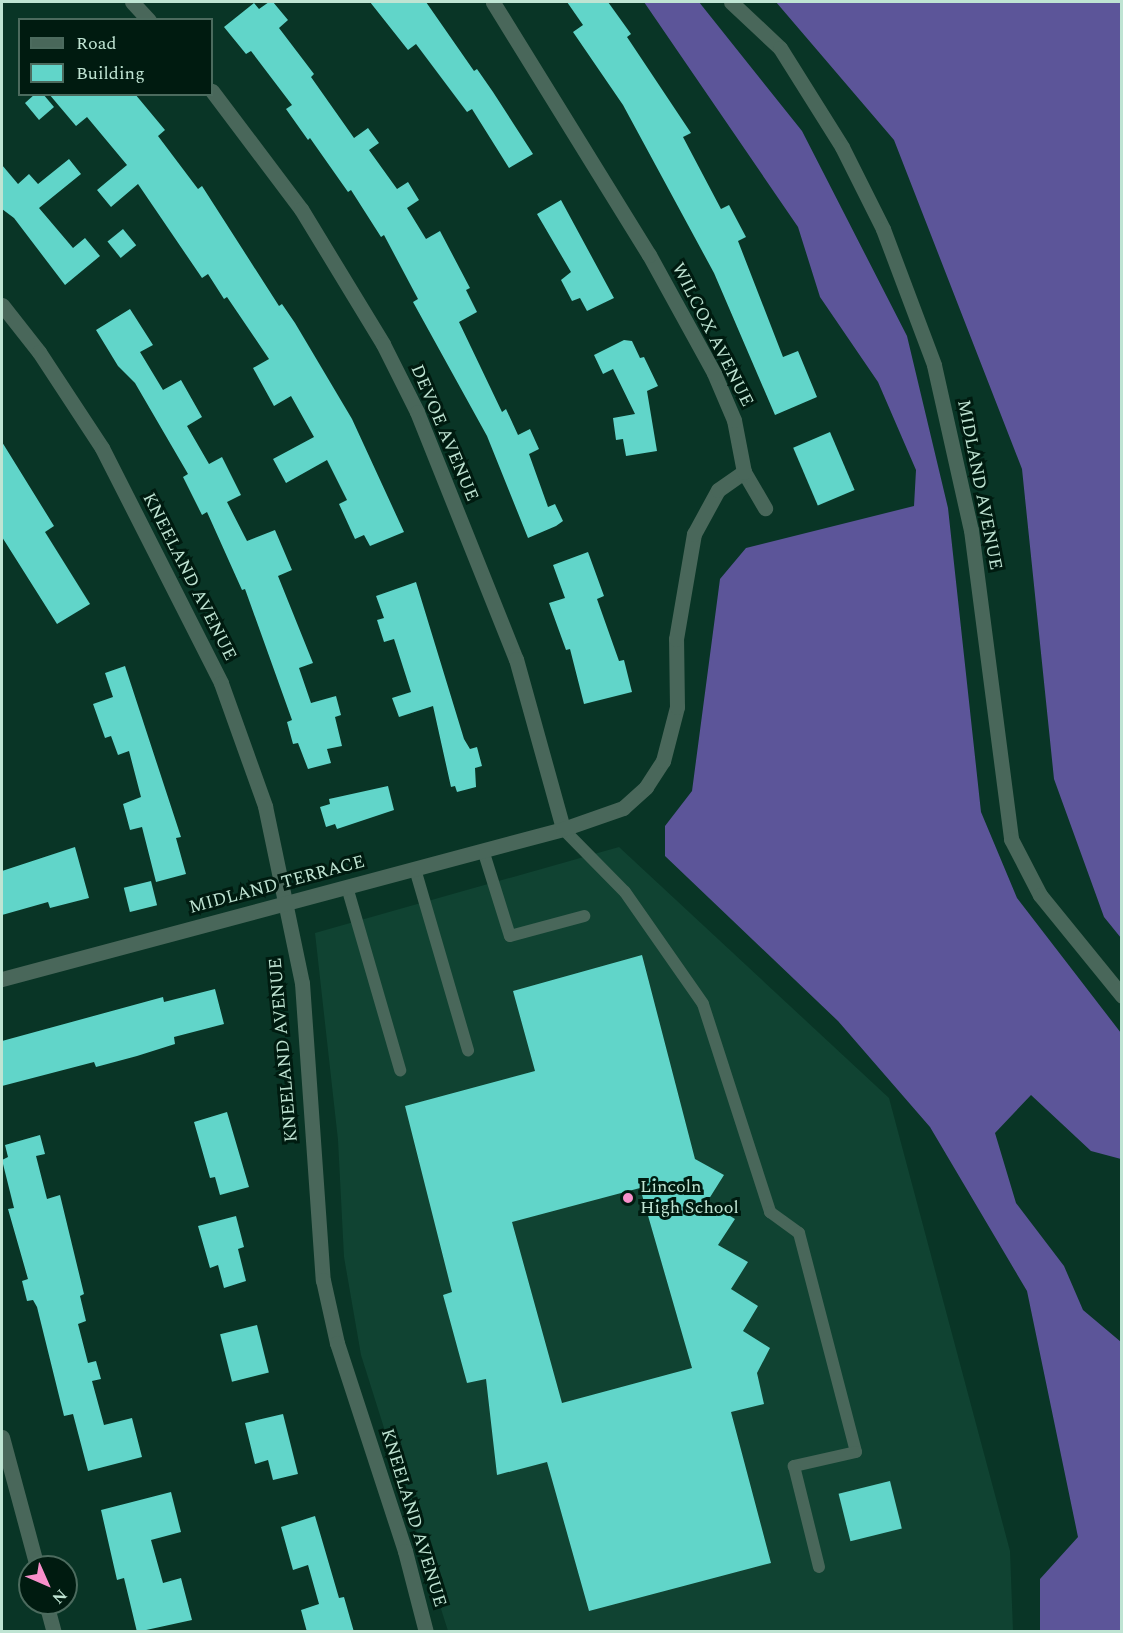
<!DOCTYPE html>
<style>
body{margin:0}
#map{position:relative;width:1123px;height:1633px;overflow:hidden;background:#093526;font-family:Spectral,serif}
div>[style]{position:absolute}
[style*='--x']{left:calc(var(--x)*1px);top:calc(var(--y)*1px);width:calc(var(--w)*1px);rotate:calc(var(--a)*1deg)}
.built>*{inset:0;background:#104332}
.forest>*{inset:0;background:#5c5599}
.building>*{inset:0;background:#61d5c9;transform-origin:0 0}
.service>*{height:12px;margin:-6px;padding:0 6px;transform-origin:6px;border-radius:6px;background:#49675a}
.minor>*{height:15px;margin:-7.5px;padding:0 7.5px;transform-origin:7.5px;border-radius:7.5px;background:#49675a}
.tertiary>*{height:15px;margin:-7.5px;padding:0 7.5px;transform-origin:7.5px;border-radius:7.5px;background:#49675a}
.dots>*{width:16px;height:16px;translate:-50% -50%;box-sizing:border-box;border:3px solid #001b10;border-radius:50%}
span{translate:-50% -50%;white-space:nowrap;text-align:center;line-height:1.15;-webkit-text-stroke:6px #001b10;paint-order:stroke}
.street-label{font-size:18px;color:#bfe4d3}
.poi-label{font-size:18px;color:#bfe4d3}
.left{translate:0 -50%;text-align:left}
.frame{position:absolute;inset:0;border:3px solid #bfe4d3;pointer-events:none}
.legend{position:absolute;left:18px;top:18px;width:195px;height:78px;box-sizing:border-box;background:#001b10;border:2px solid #4c6b5e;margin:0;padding:8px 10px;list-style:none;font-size:18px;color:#bfe4d3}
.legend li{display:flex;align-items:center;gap:12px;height:30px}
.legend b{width:30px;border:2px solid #4c6b5e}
.north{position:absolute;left:18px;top:1555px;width:60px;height:60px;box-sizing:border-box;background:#001b10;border:2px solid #4c6b5e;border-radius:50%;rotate:135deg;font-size:16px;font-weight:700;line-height:24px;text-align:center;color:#bfe4d3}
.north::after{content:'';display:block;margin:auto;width:21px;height:27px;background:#f890cb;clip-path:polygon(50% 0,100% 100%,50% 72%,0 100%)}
</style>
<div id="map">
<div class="built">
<i style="clip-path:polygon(619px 847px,889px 1098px,1010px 1551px,1013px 1631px,448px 1631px,361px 1355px,344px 1257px,338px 1140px,315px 933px)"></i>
</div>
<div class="forest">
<i style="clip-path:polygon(644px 2px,699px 2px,802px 131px,907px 336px,948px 508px,981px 812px,1017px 898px,1121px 1033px,1121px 1159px,1091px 1151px,1031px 1095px,995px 1133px,1016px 1203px,1064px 1266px,1083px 1310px,1121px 1342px,1121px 1631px,1040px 1631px,1040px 1579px,1078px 1537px,1027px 1291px,930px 1127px,838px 1021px,665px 856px,665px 826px,692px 791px,720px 579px,746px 548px,914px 506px,916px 470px,878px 382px,820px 297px,798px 227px)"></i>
<i style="clip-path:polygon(776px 2px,1121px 2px,1121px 938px,1104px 917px,1054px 779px,1022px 469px,894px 140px)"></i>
</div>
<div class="building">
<i style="clip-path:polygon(269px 2px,273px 2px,288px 20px,279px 28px,314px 74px,311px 77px,354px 138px,368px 128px,379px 143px,369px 150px,397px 189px,408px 182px,419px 200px,407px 208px,426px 239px,440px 231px,470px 288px,466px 290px,477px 312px,459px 322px,502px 412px,506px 409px,518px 435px,530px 429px,539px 449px,529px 454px,548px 507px,555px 504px,563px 521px,556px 526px,528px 538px,487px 436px,413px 302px,418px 299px,384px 235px,381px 237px,351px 190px,348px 192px,310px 138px,308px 140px,286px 109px,292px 105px,251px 51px,246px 54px,224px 27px,254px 3px,259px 9px)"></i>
<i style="clip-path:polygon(370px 2px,426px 2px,474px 71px,477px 69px,493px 92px,533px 154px,509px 168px,472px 109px,467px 112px,416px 44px,408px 50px)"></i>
<i style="clip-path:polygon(567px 2px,608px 2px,631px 34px,627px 37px,691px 133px,683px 137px,721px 209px,729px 205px,746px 237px,738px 241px,783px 357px,798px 351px,817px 397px,775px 415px,714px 273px,623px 105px,573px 32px,583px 25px)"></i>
<i style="clip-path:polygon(35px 94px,43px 94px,54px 107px,39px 120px,25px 103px)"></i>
<i style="clip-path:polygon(49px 94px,135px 94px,165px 130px,158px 136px,198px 189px,202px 186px,279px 306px,282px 304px,295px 323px,352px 419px,404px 532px,370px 546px,364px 535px,355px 539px,339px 504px,347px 500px,327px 460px,286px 483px,273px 459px,314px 437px,291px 396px,274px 406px,253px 368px,269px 359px,227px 297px,224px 299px,208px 274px,202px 278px,138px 184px,111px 207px,97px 190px,127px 165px,87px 117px,76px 126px)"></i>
<i style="clip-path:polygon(69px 159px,81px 174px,39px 208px,73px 248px,85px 238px,100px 256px,65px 285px,14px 218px,2px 209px,2px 165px,18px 184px,29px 174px,38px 184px)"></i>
<i style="clip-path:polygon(561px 200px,614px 298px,587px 311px,580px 298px,572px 301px,561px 280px,571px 272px,537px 214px)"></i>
<i style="left:123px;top:229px;width:21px;height:20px;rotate:51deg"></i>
<i style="clip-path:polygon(130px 309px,153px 345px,140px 352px,163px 390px,181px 380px,202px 417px,187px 426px,209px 464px,222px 457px,241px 495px,227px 502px,247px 541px,275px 530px,292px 570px,278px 576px,313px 663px,299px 668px,311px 703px,336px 696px,341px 715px,335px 717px,342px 746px,327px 749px,331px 763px,308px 769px,298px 743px,293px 744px,287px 722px,292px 720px,245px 589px,242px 590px,207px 512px,202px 515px,183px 477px,188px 474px,135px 383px,118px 366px,96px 330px)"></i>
<i style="clip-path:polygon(624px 340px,632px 341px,640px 358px,644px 357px,658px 386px,647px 391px,657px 451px,626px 456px,623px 439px,616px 440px,613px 418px,635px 414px,613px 369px,603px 374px,594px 355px)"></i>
<i style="left:830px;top:432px;width:63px;height:40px;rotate:67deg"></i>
<i style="clip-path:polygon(2px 442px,54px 526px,45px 532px,90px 604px,57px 624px,2px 537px)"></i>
<i style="clip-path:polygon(588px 552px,604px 596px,597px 599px,619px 661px,624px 660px,632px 692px,584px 704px,570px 649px,566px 650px,549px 603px,565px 598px,553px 565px)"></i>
<i style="clip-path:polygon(416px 582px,464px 739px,470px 749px,477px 747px,482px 766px,475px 768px,476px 787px,457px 792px,455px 786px,451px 787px,433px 706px,399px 717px,392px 698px,411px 692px,394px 639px,384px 642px,377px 620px,384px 618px,376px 596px)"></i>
<i style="clip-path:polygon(125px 666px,181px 837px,176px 838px,186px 874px,156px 882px,142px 827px,130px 830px,123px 804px,141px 797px,129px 751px,118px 755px,111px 736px,105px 738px,93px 704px,113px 697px,105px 673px)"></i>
<i style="clip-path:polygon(388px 786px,394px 810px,337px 829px,335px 824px,326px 827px,320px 807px,330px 804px,329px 799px)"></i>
<i style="clip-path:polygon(75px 847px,89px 898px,50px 908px,48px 902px,2px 915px,2px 871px)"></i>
<i style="left:151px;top:881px;width:25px;height:28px;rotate:76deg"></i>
<i style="clip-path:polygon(evenodd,642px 955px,695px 1159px,724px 1175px,707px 1202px,735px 1219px,718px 1245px,748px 1262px,731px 1289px,758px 1306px,743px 1331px,770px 1348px,757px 1373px,764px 1404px,731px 1412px,771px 1563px,589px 1611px,547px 1462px,497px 1475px,486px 1379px,467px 1383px,443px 1295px,452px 1292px,405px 1106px,535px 1071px,513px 991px,642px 955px,640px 1188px,692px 1368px,562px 1403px,512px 1222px,640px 1188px)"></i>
<i style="clip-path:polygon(215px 989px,224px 1024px,174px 1037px,175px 1044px,137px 1056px,96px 1067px,94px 1062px,2px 1086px,2px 1041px,163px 997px,164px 1002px)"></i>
<i style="clip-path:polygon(227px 1112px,249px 1187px,220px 1195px,215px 1177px,210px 1178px,194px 1122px)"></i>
<i style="clip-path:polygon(40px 1135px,45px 1154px,36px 1156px,47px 1199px,60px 1195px,84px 1294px,80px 1296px,86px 1321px,78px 1324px,88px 1363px,96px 1361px,101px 1379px,92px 1381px,104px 1425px,132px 1418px,142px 1457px,88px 1471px,73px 1414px,64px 1416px,37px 1307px,33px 1300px,27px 1301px,22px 1281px,28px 1279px,8px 1209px,14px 1208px,2px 1160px,8px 1157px,5px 1145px)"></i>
<i style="clip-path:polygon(236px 1216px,244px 1247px,238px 1249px,246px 1281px,224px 1288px,218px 1265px,210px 1268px,198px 1226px)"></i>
<i style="left:257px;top:1325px;width:49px;height:38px;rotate:76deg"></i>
<i style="clip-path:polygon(283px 1414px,298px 1474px,273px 1480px,268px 1460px,255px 1464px,245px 1423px)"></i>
<i style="left:890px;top:1481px;width:49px;height:53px;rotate:76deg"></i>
<i style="clip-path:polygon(171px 1492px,181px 1532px,151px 1540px,163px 1583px,181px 1578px,192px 1620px,137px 1632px,124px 1578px,117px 1580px,101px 1510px)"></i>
<i style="clip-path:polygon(315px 1516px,339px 1598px,344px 1597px,354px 1632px,307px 1632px,301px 1610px,319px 1604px,308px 1565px,293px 1570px,281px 1527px)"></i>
</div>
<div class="service">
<i style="--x:563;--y:829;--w:88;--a:45.5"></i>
<i style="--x:625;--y:892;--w:136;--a:55.1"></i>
<i style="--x:703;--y:1004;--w:219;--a:72.1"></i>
<i style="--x:770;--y:1212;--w:36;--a:36"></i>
<i style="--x:799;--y:1233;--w:226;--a:75.4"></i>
<i style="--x:856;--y:1452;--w:64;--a:167.3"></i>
<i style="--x:794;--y:1466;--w:104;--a:76.1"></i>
<i style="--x:483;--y:850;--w:90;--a:72.6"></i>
<i style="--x:510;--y:936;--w:77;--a:-15.1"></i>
<i style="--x:415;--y:869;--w:189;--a:73.7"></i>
<i style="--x:347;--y:887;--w:191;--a:73.8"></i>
</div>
<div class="minor">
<i style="--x:132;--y:2;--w:25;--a:47"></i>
<i style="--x:212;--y:91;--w:148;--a:53"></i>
<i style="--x:301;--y:209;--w:158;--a:58.7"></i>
<i style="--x:383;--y:344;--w:76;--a:63.4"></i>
<i style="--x:417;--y:412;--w:266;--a:68.2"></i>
<i style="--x:516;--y:659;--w:176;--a:74.5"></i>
<i style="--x:2;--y:305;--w:60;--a:51.8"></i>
<i style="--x:39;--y:352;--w:115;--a:56.7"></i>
<i style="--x:102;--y:448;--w:263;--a:63.1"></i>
<i style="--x:221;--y:683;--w:131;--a:70.3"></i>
<i style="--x:265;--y:806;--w:181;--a:78.2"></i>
<i style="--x:302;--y:983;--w:298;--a:86"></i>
<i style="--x:323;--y:1280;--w:65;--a:77.5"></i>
<i style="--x:337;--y:1343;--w:219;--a:71.9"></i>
<i style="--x:405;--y:1551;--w:84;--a:75.5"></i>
<i style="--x:744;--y:472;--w:42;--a:59.7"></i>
<i style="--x:2;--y:979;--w:581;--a:-14.97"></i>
<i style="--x:563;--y:829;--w:64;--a:-19.3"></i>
<i style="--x:623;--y:808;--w:31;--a:-42"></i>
<i style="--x:646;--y:787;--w:31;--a:-57"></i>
<i style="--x:663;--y:761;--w:56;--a:-75.5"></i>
<i style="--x:677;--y:707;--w:68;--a:-90.8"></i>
<i style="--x:676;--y:639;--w:107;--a:-80.3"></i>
<i style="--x:694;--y:534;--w:50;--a:-61.4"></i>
<i style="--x:718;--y:490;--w:32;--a:-35"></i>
<i style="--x:744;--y:472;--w:53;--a:-100.9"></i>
<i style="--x:734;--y:420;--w:51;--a:-113.1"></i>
<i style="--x:714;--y:373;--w:135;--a:-118.8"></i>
<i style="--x:649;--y:255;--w:297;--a:-121.7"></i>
</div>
<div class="tertiary">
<i style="--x:731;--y:2;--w:67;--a:43.2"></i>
<i style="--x:780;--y:48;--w:117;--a:57.9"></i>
<i style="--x:842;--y:147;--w:92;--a:63.4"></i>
<i style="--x:883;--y:229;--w:145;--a:69.4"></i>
<i style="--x:934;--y:365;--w:169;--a:77.4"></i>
<i style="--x:971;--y:530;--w:312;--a:82.6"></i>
<i style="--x:1011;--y:839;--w:63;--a:62.6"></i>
<i style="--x:1040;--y:895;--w:130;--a:50.9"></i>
<i style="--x:2;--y:1437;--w:135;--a:74.9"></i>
<i style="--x:46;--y:1603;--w:30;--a:75"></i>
</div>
<div class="dots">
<i style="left:628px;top:1198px;background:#f890cb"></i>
</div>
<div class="street-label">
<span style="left:712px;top:335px;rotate:63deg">WILCOX AVENUE</span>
<span style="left:444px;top:433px;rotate:67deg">DEVOE AVENUE</span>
<span style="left:979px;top:485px;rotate:79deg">MIDLAND AVENUE</span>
<span style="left:189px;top:577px;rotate:63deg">KNEELAND AVENUE</span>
<span style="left:277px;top:885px;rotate:-15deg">MIDLAND TERRACE</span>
<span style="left:284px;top:1050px;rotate:-95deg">KNEELAND AVENUE</span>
<span style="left:413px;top:1518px;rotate:73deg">KNEELAND AVENUE</span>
</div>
<div class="poi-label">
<span class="left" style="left:640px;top:1198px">Lincoln<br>High School</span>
</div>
<div class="frame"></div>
<ul class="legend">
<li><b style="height:8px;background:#49675a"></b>Road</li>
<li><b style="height:16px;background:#61d5c9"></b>Building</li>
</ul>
<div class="north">N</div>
</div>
